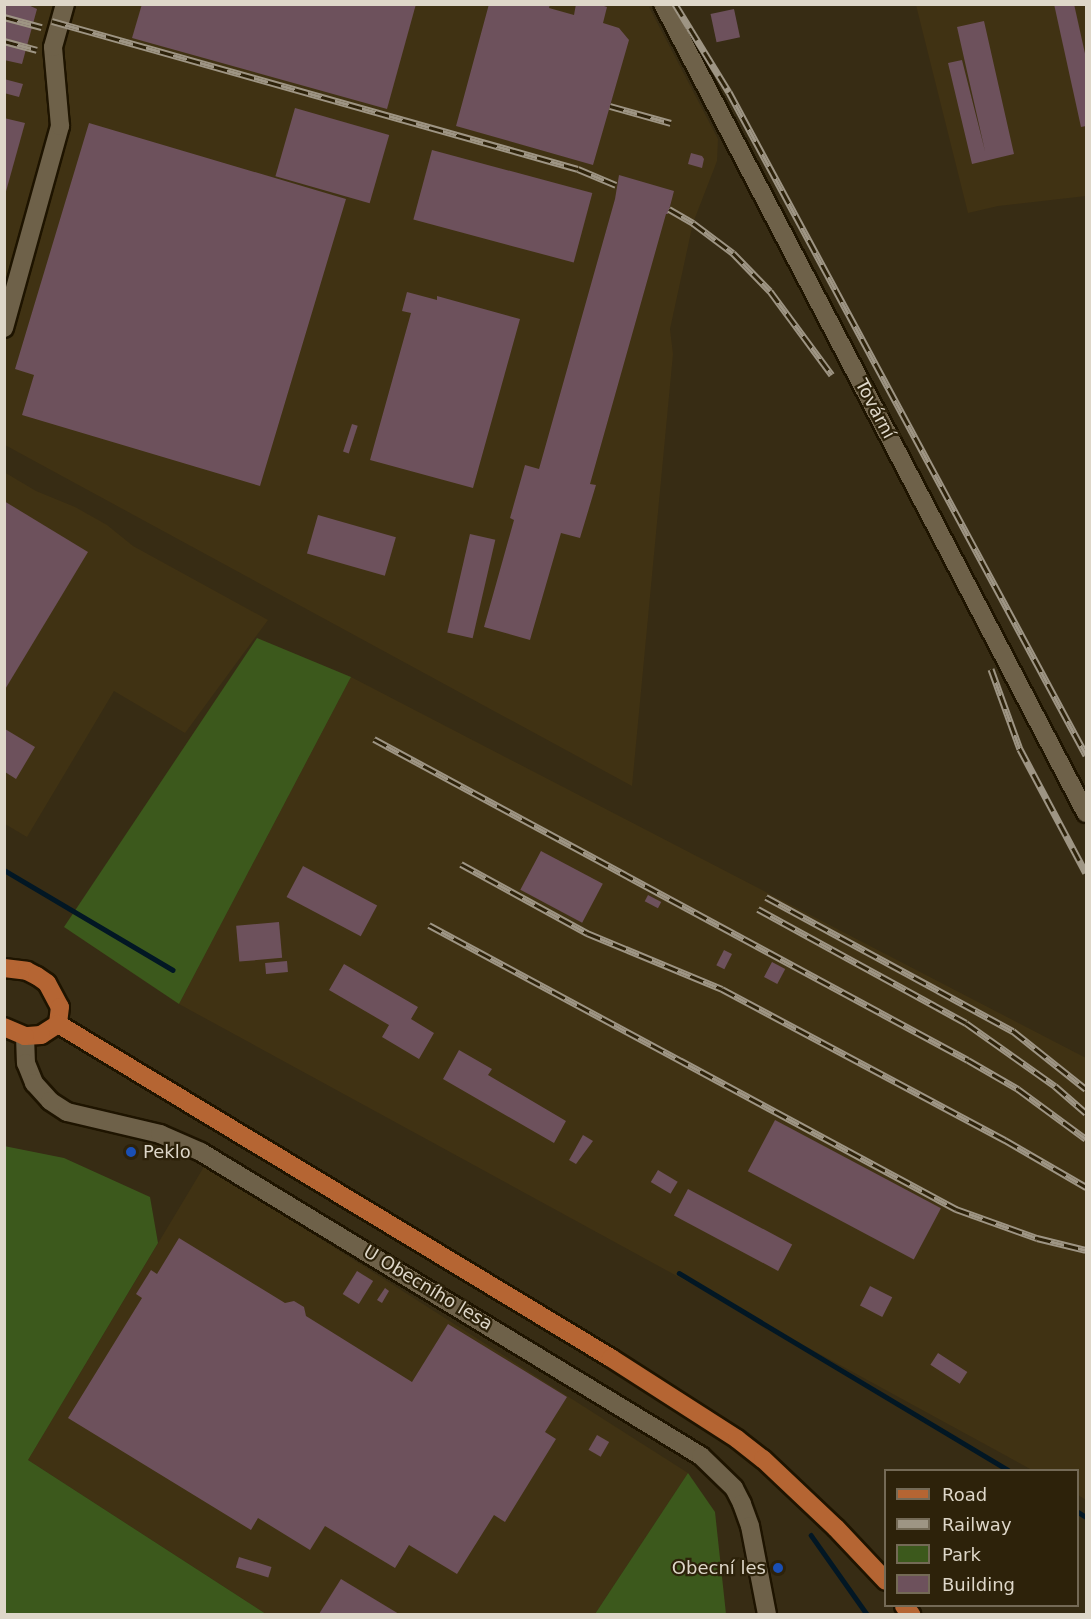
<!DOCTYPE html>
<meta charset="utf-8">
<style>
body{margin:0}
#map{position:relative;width:1091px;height:1619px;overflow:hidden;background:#372c14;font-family:"DejaVu Sans",sans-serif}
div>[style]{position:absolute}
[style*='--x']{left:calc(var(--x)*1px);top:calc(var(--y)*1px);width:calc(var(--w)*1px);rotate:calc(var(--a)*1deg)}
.built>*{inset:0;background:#403213}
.green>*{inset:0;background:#3c591c}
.stream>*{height:4.5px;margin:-2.25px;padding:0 2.25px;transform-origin:2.25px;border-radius:2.25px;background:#021724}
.building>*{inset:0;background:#6d515c;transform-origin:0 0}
.roads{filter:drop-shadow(2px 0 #1e1400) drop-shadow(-2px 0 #1e1400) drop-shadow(0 2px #1e1400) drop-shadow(0 -2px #1e1400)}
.street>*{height:18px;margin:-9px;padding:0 9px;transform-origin:9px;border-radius:9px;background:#6e6149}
.primary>*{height:18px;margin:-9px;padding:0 9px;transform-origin:9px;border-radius:9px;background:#b56533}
.rail>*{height:7px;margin-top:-3.5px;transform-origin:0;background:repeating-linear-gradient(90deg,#2d220a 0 14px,#9e9584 0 28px);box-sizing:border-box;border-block:2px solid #9e9584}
.dots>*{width:16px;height:16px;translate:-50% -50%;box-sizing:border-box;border:3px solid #2d220a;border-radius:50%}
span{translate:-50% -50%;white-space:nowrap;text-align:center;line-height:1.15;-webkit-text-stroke:4.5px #2d220a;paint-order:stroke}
.street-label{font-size:18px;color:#ded7c9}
.poi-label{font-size:18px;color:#ded7c9}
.left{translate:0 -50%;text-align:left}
.right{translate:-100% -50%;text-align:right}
.frame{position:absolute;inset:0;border:6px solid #ded7c9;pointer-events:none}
.legend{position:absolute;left:884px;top:1469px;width:195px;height:138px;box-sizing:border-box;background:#2d220a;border:2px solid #746a56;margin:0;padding:8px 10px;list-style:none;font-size:18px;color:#ded7c9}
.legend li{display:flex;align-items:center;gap:12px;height:30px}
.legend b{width:30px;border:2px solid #746a56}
</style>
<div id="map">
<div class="built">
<i style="clip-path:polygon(4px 5px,659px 5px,649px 7px,718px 139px,717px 161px,693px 223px,670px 329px,673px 354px,632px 786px,5px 445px)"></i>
<i style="clip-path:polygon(916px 5px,1086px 5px,1086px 196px,998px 206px,968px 213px)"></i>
<i style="clip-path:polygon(4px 472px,36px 491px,75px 507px,107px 525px,133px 546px,268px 620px,185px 733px,114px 691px,27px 837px,5px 824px)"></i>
<i style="clip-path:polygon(351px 677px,1086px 1058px,1086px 1500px,1078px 1495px,1078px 1470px,1032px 1470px,179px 1004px)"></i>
<i style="clip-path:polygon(205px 1165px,688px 1473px,595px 1614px,266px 1614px,28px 1460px)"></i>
</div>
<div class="green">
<i style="clip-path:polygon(257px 638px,351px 677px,179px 1004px,64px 927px)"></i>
<i style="clip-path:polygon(4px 1146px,64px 1158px,150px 1197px,158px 1243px,28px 1460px,266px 1614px,5px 1614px)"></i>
<i style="clip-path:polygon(688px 1473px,715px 1512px,726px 1614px,595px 1614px)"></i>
</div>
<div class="stream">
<i style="--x:4;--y:870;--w:196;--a:30.6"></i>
<i style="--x:679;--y:1273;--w:383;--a:30.9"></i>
<i style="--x:1078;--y:1512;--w:9;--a:32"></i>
<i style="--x:811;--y:1535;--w:97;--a:54.7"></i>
</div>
<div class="building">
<i style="clip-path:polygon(4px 4px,26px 4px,37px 9px,22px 64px,4px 60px)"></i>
<i style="clip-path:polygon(142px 4px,416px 4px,387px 109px,132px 38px)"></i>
<i style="clip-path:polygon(489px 4px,550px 4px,549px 8px,574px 15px,576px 4px,598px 4px,607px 7px,603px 23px,619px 28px,629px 40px,593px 165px,456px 126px)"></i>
<i style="clip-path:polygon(1054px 4px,1074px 4px,1086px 58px,1086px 126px,1081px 127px)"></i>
<i style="left:734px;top:9px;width:29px;height:24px;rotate:78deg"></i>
<i style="clip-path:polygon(984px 21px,1014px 154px,972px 164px,948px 63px,962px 60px,985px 151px,957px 27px)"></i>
<i style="clip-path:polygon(4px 79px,23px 84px,19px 97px,4px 93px)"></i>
<i style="left:295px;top:108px;width:98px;height:71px;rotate:16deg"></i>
<i style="clip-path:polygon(4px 118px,25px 123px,5px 195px,4px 195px)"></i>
<i style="clip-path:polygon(89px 123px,346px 199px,260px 486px,22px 415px,34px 375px,15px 369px)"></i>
<i style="left:432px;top:150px;width:166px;height:72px;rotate:15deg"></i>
<i style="clip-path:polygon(691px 153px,702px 156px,704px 159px,702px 168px,688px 164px)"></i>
<i style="clip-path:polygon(619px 175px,674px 191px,668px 214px,666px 214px,590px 484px,596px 485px,580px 538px,561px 533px,530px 640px,484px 627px,514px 520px,510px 518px,525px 465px,539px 469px,615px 199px)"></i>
<i style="clip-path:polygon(407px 292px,437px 300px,437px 296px,520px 319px,473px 488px,370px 460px,411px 313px,402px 311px)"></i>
<i style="left:352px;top:424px;width:6px;height:29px;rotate:18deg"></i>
<i style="clip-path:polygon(4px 501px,88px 552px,4px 691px)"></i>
<i style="left:318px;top:515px;width:81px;height:40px;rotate:16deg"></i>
<i style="left:470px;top:534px;width:26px;height:101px;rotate:13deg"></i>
<i style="clip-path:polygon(5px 729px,35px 747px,16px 779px,5px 772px)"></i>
<i style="left:541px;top:851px;width:70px;height:44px;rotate:28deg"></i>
<i style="left:303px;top:866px;width:84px;height:35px;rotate:28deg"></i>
<i style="left:648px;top:895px;width:15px;height:7px;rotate:28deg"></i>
<i style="left:279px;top:922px;width:36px;height:43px;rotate:85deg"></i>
<i style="left:724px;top:950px;width:9px;height:17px;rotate:27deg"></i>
<i style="left:287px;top:961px;width:11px;height:22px;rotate:85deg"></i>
<i style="left:772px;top:962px;width:15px;height:17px;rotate:28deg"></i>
<i style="clip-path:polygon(344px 964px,418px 1007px,411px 1019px,434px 1033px,419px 1059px,382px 1037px,389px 1025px,329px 990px)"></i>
<i style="clip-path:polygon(459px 1050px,492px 1069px,488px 1075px,566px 1121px,554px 1143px,443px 1079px)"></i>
<i style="left:775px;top:1120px;width:188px;height:58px;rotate:28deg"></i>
<i style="clip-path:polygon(583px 1135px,593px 1141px,576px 1164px,569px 1160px)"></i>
<i style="left:658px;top:1170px;width:23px;height:14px;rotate:31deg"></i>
<i style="left:688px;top:1189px;width:118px;height:30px;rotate:28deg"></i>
<i style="clip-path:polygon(179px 1238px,285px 1303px,294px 1301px,304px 1307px,306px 1316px,412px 1382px,448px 1324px,567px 1397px,545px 1432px,556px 1439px,505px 1522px,494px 1515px,457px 1574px,409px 1545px,395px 1568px,325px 1526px,310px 1550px,258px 1518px,251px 1530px,68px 1418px,142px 1298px,136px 1294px,151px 1270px,157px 1274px)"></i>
<i style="left:357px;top:1271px;width:19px;height:27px;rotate:32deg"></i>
<i style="left:870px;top:1286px;width:25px;height:22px;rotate:27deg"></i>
<i style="clip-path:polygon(385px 1288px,389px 1291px,382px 1303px,377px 1300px)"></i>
<i style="left:938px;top:1353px;width:35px;height:14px;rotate:33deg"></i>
<i style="left:597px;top:1435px;width:14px;height:17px;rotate:30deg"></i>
<i style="left:239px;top:1557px;width:34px;height:11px;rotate:17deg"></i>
<i style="clip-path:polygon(341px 1579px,399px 1614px,319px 1614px)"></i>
</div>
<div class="roads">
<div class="street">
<i style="--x:663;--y:4;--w:913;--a:62.4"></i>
<i style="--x:4;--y:328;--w:210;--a:-74.5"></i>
<i style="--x:60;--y:126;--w:79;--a:-95.1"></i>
<i style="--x:53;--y:47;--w:45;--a:-74.4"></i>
<i style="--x:25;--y:1036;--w:27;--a:88"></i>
<i style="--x:26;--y:1063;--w:22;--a:68"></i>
<i style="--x:34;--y:1083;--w:24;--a:48"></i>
<i style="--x:50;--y:1101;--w:20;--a:33"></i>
<i style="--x:67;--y:1112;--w:96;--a:13.3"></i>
<i style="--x:160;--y:1134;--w:45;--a:23.7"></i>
<i style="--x:201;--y:1152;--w:585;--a:31.3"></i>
<i style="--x:701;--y:1456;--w:46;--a:44.1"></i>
<i style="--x:734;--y:1488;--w:18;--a:63"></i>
<i style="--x:742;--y:1504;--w:23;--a:70"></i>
<i style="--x:750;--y:1526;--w:90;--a:79.1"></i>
</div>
<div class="primary">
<i style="--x:4;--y:968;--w:23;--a:7"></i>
<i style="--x:27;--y:971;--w:11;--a:27"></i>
<i style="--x:37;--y:976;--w:12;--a:35"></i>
<i style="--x:47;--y:983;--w:27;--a:62"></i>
<i style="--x:60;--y:1007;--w:17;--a:97"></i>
<i style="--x:58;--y:1024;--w:20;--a:147"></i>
<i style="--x:41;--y:1035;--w:16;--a:176"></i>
<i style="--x:25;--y:1036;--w:23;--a:-157"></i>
<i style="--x:58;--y:1024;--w:646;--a:31.13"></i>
<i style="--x:611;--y:1358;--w:150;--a:32.7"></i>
<i style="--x:737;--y:1439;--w:33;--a:38"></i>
<i style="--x:763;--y:1459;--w:100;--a:43.4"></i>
<i style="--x:836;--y:1528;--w:73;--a:46.7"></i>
<i style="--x:904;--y:1606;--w:11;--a:49"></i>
</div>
</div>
<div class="rail">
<i style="--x:675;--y:4;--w:103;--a:58.5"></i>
<i style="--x:729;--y:92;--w:753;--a:61.7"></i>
<i style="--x:4;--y:17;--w:39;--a:15"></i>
<i style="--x:52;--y:21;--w:546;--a:15.71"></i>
<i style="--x:578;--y:169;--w:41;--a:22.8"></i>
<i style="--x:4;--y:41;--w:34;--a:15"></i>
<i style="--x:610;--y:106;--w:63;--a:15.6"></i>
<i style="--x:669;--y:209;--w:28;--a:30"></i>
<i style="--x:693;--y:223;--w:50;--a:36.9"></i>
<i style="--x:733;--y:253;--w:53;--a:45.8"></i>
<i style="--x:770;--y:291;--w:104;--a:53.6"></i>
<i style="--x:991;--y:669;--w:85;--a:70.1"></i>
<i style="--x:1020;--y:749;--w:140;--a:62"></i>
<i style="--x:374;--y:739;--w:675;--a:28.39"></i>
<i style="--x:968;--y:1060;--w:58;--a:30.1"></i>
<i style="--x:1018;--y:1089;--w:84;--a:36.3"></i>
<i style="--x:461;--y:864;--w:144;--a:28.7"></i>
<i style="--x:587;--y:933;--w:146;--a:22.5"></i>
<i style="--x:722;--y:989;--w:321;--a:28.1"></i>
<i style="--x:1005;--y:1140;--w:94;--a:30.1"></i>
<i style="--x:766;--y:897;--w:281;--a:28.5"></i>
<i style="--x:1013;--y:1031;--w:93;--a:38.5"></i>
<i style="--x:758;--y:909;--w:237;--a:28.7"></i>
<i style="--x:966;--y:1023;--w:109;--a:35.3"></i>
<i style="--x:1055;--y:1086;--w:41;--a:41.1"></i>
<i style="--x:429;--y:925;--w:599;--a:28.32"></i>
<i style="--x:956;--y:1209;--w:86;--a:19.7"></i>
<i style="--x:1037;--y:1238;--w:50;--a:13.8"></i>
</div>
<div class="dots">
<i style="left:131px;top:1152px;background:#1a4fb4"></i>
<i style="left:778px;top:1568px;background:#1a4fb4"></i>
</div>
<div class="street-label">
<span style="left:875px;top:409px;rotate:62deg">Tovární</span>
<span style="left:428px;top:1288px;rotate:31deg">U Obecního lesa</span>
</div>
<div class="poi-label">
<span class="left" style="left:143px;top:1152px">Peklo</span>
<span class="right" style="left:766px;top:1568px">Obecní les</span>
</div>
<div class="frame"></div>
<ul class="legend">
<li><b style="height:8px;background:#b56533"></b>Road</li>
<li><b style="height:8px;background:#9e9584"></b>Railway</li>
<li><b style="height:16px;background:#3c591c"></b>Park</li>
<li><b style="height:16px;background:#6d515c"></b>Building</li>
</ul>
</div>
